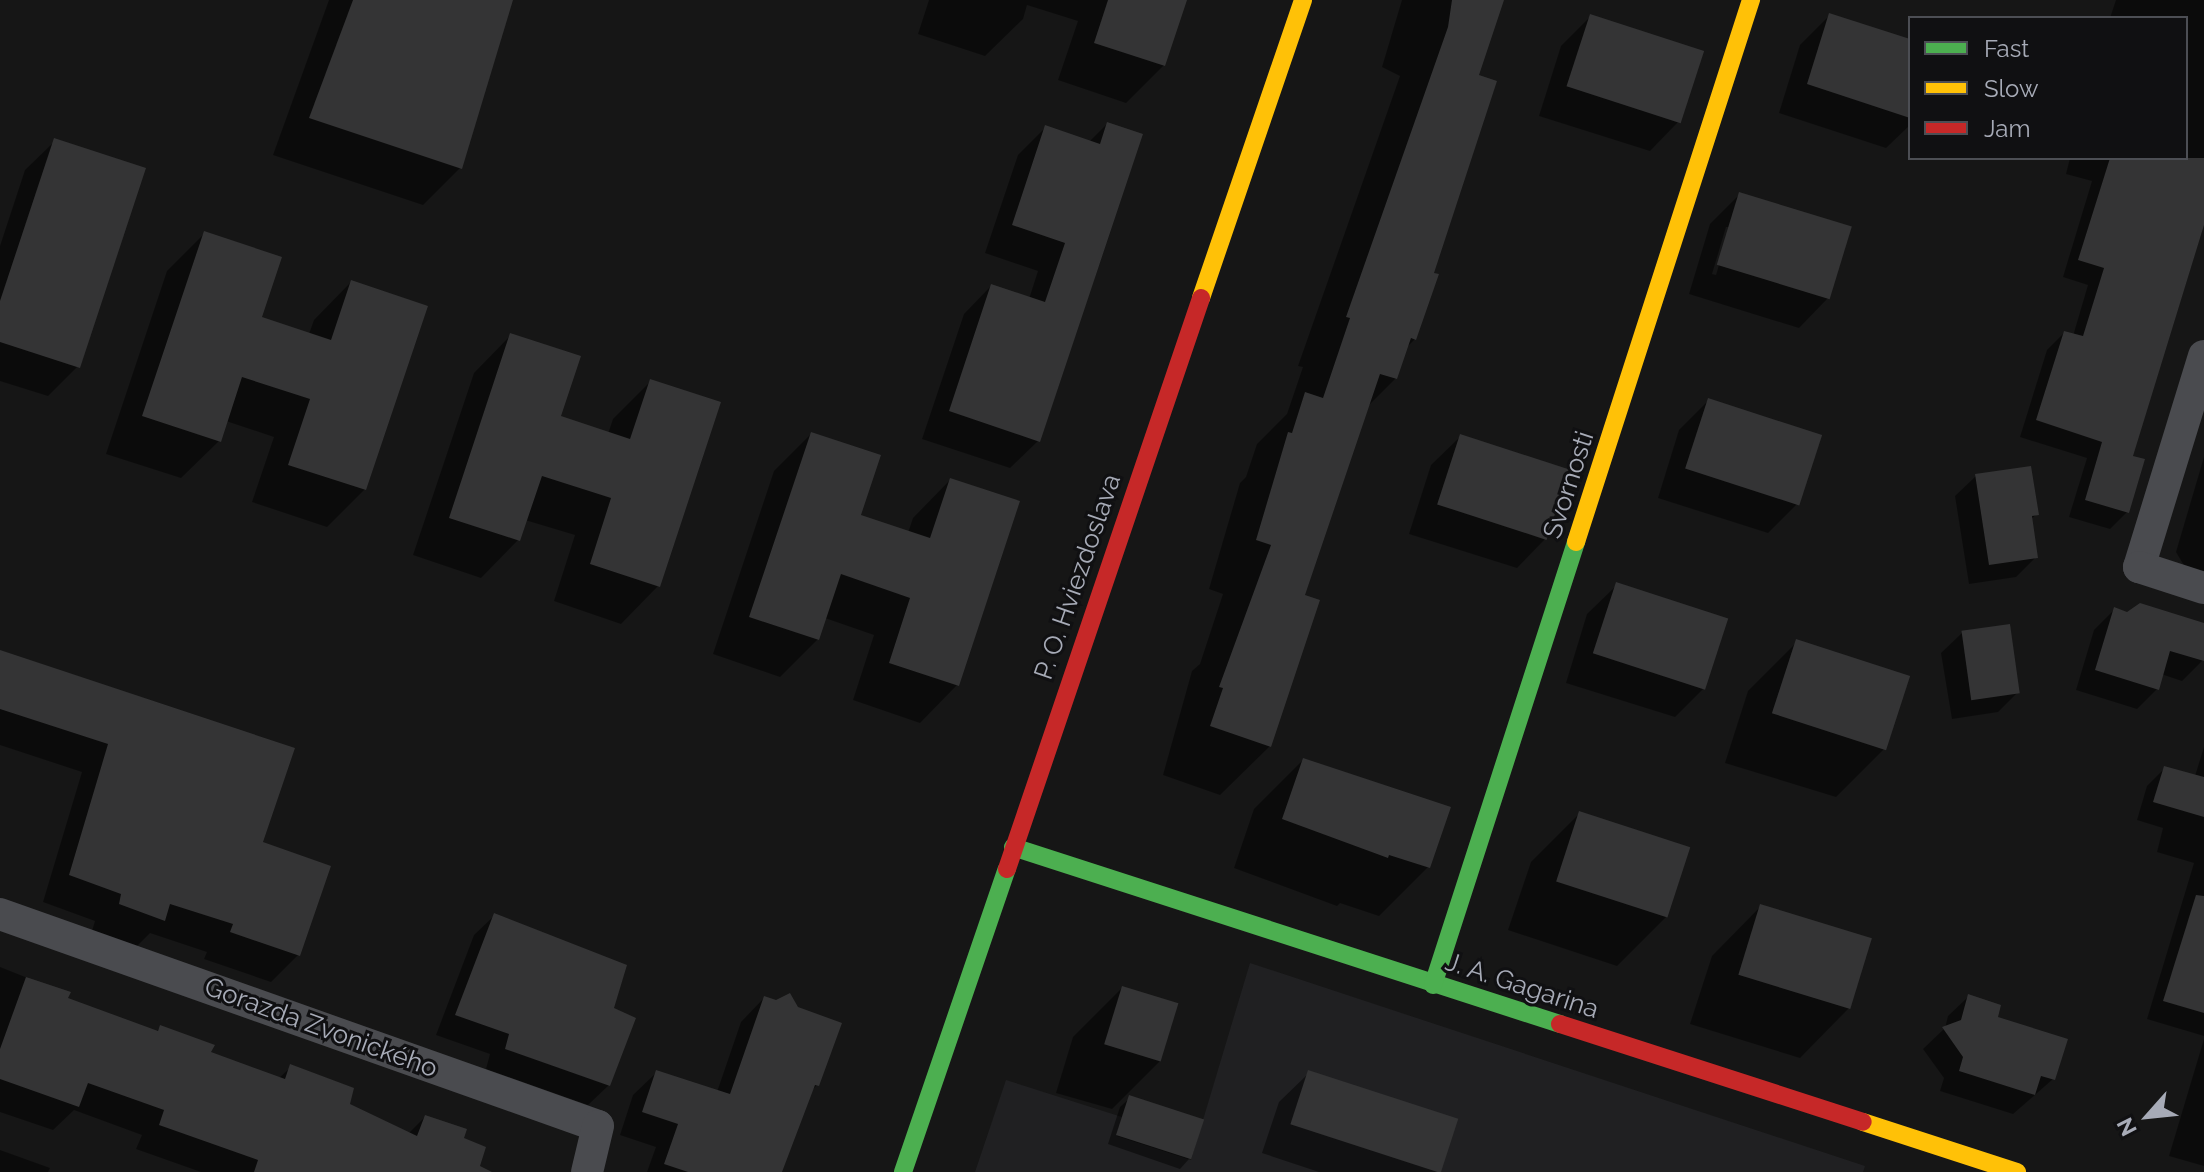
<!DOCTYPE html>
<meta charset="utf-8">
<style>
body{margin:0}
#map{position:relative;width:2204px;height:1172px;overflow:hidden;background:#161616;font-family:Raleway,sans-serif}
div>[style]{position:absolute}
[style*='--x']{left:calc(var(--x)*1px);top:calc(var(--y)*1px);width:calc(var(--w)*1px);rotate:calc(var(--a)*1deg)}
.built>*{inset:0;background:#202022}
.shadow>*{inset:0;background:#0007}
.building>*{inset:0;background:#343435;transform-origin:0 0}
.street>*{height:32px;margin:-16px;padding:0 16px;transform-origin:16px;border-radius:16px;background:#4a4b4f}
.fast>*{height:18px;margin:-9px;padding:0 9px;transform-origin:9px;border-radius:9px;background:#4caf50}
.slow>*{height:18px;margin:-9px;padding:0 9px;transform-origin:9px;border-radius:9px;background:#ffc107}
.jam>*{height:18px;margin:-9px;padding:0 9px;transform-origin:9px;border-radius:9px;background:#c62828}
span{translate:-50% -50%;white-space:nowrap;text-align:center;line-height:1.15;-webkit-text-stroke:6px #101012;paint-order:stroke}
.street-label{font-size:26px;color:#a7abb7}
.legend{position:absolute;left:1908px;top:16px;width:280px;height:144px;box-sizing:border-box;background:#101012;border:2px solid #4c4e54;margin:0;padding:10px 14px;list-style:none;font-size:24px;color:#a7abb7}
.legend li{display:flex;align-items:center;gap:16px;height:40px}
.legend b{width:40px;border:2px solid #4c4e54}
.north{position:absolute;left:2108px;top:1076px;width:80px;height:80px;-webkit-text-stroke:6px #101012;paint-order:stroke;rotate:243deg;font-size:22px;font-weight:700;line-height:32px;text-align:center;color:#a7abb7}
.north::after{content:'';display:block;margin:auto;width:28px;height:36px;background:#a7abb7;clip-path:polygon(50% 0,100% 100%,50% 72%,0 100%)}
</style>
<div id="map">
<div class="built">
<i style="clip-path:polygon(1250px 963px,1865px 1166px,1863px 1172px,975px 1172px,1006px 1080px,1122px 1117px,1117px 1136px,1191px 1160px)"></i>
</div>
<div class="shadow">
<i style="clip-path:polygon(329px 0,511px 0,460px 168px,423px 205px,273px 155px)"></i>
<i style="clip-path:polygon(929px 0,1185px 0,1164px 65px,1126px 103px,1058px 80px,1078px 21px,1027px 5px,1023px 19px,985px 56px,918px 34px)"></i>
<i style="clip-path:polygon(1402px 0,1502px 0,1477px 76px,1415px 339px,1406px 348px,1396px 378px,1366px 408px,1303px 597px,1270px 746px,1220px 795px,1163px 775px,1192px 671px,1200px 664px,1223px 594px,1209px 589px,1240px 483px,1246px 477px,1257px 444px,1287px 414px,1303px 367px,1298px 366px,1400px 76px,1382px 67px)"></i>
<i style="clip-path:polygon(2116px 0,2204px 0,2204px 217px,2131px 457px,2127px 512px,2110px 529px,2069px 517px,2087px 458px,2020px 437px,2047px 350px,2064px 333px,2073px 336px,2088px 285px,2063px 277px,2092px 181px,2066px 174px,2070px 158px,2186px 158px,2186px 18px,2110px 18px)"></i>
<i style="clip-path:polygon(1830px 15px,1910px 41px,1910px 125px,1886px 148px,1779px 113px,1800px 45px)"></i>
<i style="clip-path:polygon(1591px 16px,1679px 121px,1650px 151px,1539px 116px,1561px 46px)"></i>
<i style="clip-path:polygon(1107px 124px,1038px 441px,1010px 468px,922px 439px,964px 314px,991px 286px,1029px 299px,1038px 271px,985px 253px,1018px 155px,1046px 127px,1089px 142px)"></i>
<i style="clip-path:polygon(55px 141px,78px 366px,48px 396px,0 381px,0 246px,25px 170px)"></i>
<i style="clip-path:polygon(evenodd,1739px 195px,1828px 298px,1799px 328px,1689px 294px,1710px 224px,1739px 195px,1726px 227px,1730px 227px,1716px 275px,1712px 274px,1726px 227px)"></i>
<i style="clip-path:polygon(204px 234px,259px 318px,309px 334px,314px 320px,351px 282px,365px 489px,327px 527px,252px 502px,274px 437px,226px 421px,219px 441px,181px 478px,106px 454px,167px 271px)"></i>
<i style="clip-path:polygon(511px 335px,559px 417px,608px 434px,613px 419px,651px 381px,658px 586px,621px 624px,554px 601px,575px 535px,525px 520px,518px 540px,481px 578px,413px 555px,474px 373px)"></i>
<i style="clip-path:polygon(1709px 400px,1797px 504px,1768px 533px,1658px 498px,1679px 430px)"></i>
<i style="clip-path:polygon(811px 434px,858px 516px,908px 533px,913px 518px,950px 480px,957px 685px,920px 723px,853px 700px,874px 635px,825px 618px,818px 639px,780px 677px,713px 654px,774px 471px)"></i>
<i style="clip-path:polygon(1461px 436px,1546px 538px,1517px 568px,1409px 534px,1431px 465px)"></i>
<i style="clip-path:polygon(2204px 457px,2204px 577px,2188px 572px,2176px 552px)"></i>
<i style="clip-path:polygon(1976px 476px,2037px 514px,2030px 520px,2036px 557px,2016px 577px,1969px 584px,1955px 496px)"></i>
<i style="clip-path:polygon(1617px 585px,1705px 687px,1675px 717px,1566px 683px,1587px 614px)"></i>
<i style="clip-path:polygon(2114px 610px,2204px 625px,2203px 660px,2182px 681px,2161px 674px,2157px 689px,2137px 709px,2076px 690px,2094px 630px)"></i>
<i style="clip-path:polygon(1962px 633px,2018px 692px,1998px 712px,1952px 719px,1941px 653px)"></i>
<i style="clip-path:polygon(1797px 642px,1885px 748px,1836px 797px,1725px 763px,1748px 691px)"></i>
<i style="clip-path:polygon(0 652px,260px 843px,298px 955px,271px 982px,204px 959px,207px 952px,150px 933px,136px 947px,92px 931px,95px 921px,43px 902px,82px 772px,0 745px)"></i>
<i style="clip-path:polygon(2204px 747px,2204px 1036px,2147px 1019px,2194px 863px,2157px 852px,2163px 828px,2137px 820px,2147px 786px,2165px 768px,2195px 776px)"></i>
<i style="clip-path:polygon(1303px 760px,1428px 867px,1379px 916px,1340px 903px,1337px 906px,1234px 868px,1254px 809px)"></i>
<i style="clip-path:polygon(1580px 813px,1666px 917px,1617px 966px,1508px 930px,1531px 862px)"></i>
<i style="clip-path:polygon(1761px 906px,1849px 1008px,1800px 1058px,1690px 1024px,1712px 956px)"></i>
<i style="clip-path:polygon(495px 915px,612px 1009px,609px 1085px,588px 1105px,486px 1069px,490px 1054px,436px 1035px,474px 935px)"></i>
<i style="clip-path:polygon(0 967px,68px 994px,66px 1000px,156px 1032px,161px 1027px,209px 1054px,278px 1079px,291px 1067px,347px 1105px,408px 1134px,425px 1117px,462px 1139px,475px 1172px,201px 1172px,136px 1149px,142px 1135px,74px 1110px,53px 1130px,0 1112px)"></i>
<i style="clip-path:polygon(1122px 988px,1161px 1060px,1112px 1109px,1056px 1093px,1073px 1037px)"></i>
<i style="clip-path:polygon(1969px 996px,1996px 1018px,2053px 1079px,2013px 1114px,1940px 1091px,1944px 1078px,1923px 1049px,1945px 1028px,1948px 1016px)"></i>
<i style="clip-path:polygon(764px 998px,817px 1085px,810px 1092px,781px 1172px,647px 1172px,656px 1147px,620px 1135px,633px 1095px,657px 1072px,717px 1092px,741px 1022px)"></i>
<i style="clip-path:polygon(2204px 1039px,2204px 1166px,2169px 1156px)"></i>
<i style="clip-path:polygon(1309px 1073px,1456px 1121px,1440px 1172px,1319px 1172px,1262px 1153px,1279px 1102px)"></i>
<i style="clip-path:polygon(1130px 1098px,1189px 1159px,1180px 1169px,1108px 1144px,1120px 1107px)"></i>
<i style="clip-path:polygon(0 1150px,50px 1168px,48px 1172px,0 1172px)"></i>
</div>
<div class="building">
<i style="clip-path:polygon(353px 0,513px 0,462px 169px,309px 118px)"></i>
<i style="clip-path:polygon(1108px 0,1187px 0,1165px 66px,1094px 43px)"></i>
<i style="clip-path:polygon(1452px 0,1504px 0,1479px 75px,1497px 81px,1434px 273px,1439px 274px,1416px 340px,1411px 338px,1397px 379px,1380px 374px,1305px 595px,1320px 600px,1271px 747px,1210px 726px,1223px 688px,1219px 687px,1271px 545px,1256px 540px,1288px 432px,1292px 433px,1305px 392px,1323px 398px,1350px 318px,1346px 317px,1448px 27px)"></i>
<i style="clip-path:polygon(1829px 13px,1910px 39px,1910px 118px,1807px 84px)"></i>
<i style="left:1590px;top:14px;width:120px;height:76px;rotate:18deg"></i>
<i style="clip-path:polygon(1107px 122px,1143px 134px,1040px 442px,949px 411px,991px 284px,1045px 302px,1065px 243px,1012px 225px,1045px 125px,1100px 144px)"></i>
<i style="clip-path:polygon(54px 138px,146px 168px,80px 368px,0 342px,0 301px)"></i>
<i style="clip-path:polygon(2110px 158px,2204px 158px,2204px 225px,2133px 456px,2145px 459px,2129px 513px,2085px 500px,2102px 442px,2036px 420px,2064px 331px,2083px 336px,2104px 268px,2078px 260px)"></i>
<i style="left:1739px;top:192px;width:118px;height:76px;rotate:17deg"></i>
<i style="clip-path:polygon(204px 231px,282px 257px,262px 317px,331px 340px,351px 280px,428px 306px,366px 490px,288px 465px,310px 399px,242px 377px,221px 442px,142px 416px)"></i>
<i style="clip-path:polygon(510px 333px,581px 356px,561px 416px,630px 439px,650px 379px,721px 402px,660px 587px,590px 564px,611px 498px,542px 476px,520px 541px,449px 518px)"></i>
<i style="left:1708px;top:398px;width:120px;height:74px;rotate:18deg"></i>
<i style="clip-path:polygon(811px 432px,881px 455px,861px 515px,930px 538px,950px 478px,1020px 501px,959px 686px,889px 663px,910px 598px,841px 574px,819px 640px,749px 617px)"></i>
<i style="left:1460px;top:434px;width:115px;height:74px;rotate:18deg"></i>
<i style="clip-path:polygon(2031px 466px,2039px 515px,2032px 516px,2038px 558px,1989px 565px,1975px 474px)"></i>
<i style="left:1616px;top:582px;width:118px;height:75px;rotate:18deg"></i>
<i style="clip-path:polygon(2140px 603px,2204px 623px,2204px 661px,2170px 651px,2159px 690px,2095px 670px,2114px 607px,2127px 612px)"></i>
<i style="left:2010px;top:624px;width:70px;height:49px;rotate:82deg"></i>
<i style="left:1796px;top:639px;width:120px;height:78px;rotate:18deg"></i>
<i style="clip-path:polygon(0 650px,295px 748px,263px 842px,331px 866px,300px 956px,230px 932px,233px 924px,170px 904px,165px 921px,119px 904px,121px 894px,69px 875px,108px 744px,0 709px)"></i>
<i style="clip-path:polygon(1303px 758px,1451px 807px,1430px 868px,1389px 855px,1388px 858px,1282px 819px)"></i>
<i style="clip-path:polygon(2164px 766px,2204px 777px,2204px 817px,2153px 802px)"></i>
<i style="left:1579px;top:811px;width:117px;height:74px;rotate:18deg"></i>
<i style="clip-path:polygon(2196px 895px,2204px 896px,2204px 1013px,2163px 1001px)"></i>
<i style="left:1760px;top:904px;width:117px;height:74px;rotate:17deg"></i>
<i style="clip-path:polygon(494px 913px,627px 965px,614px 1008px,636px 1018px,610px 1086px,505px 1049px,509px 1034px,455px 1015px)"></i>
<i style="clip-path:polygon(26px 977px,71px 992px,68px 998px,158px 1031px,160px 1025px,215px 1045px,211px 1052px,285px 1079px,290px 1064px,354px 1088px,350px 1104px,417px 1136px,425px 1115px,467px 1129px,464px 1138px,486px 1147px,480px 1166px,492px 1172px,254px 1172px,258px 1160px,159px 1125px,164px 1110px,88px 1083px,79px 1107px,0 1079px,0 1049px)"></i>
<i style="left:1122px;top:986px;width:59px;height:61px;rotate:17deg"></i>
<i style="clip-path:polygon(790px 993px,798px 1007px,842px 1023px,819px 1086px,815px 1085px,782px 1172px,688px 1172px,664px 1164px,678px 1124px,642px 1112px,656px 1070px,730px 1094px,764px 996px,776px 1000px)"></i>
<i style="clip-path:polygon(1968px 994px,2001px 1005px,1998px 1017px,2068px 1039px,2055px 1080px,2041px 1076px,2035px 1095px,1959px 1071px,1963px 1057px,1942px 1027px,1961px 1020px)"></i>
<i style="left:1308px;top:1070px;width:158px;height:57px;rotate:18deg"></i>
<i style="left:1129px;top:1095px;width:79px;height:42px;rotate:18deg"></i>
</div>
<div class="street">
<i style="--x:2204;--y:356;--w:221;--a:107.1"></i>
<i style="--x:2139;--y:567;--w:68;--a:17.9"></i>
<i style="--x:0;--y:914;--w:634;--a:19.52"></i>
<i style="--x:598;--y:1126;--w:47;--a:103.4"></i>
</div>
<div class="fast">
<i style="--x:1013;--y:847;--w:575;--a:17.93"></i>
<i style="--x:1433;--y:985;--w:466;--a:-72.1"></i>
<i style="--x:903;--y:1172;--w:320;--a:-71.1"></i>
</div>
<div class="slow">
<i style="--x:1201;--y:298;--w:315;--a:-71.1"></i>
<i style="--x:1576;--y:542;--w:570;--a:-72.11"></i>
<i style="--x:1863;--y:1122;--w:162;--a:18"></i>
</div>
<div class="jam">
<i style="--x:1007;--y:869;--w:603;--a:-71.23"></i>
<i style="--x:1560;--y:1024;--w:318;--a:17.9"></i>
</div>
<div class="street-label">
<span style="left:1569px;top:485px;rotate:-72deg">Svornosti</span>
<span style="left:1078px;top:577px;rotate:-71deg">P. O. Hviezdoslava</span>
<span style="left:1522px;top:986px;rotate:18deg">J. A. Gagarina</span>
<span style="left:321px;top:1028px;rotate:20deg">Gorazda Zvonického</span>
</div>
<ul class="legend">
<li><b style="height:10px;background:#4caf50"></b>Fast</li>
<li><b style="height:10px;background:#ffc107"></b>Slow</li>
<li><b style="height:10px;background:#c62828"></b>Jam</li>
</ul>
<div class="north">N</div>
</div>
